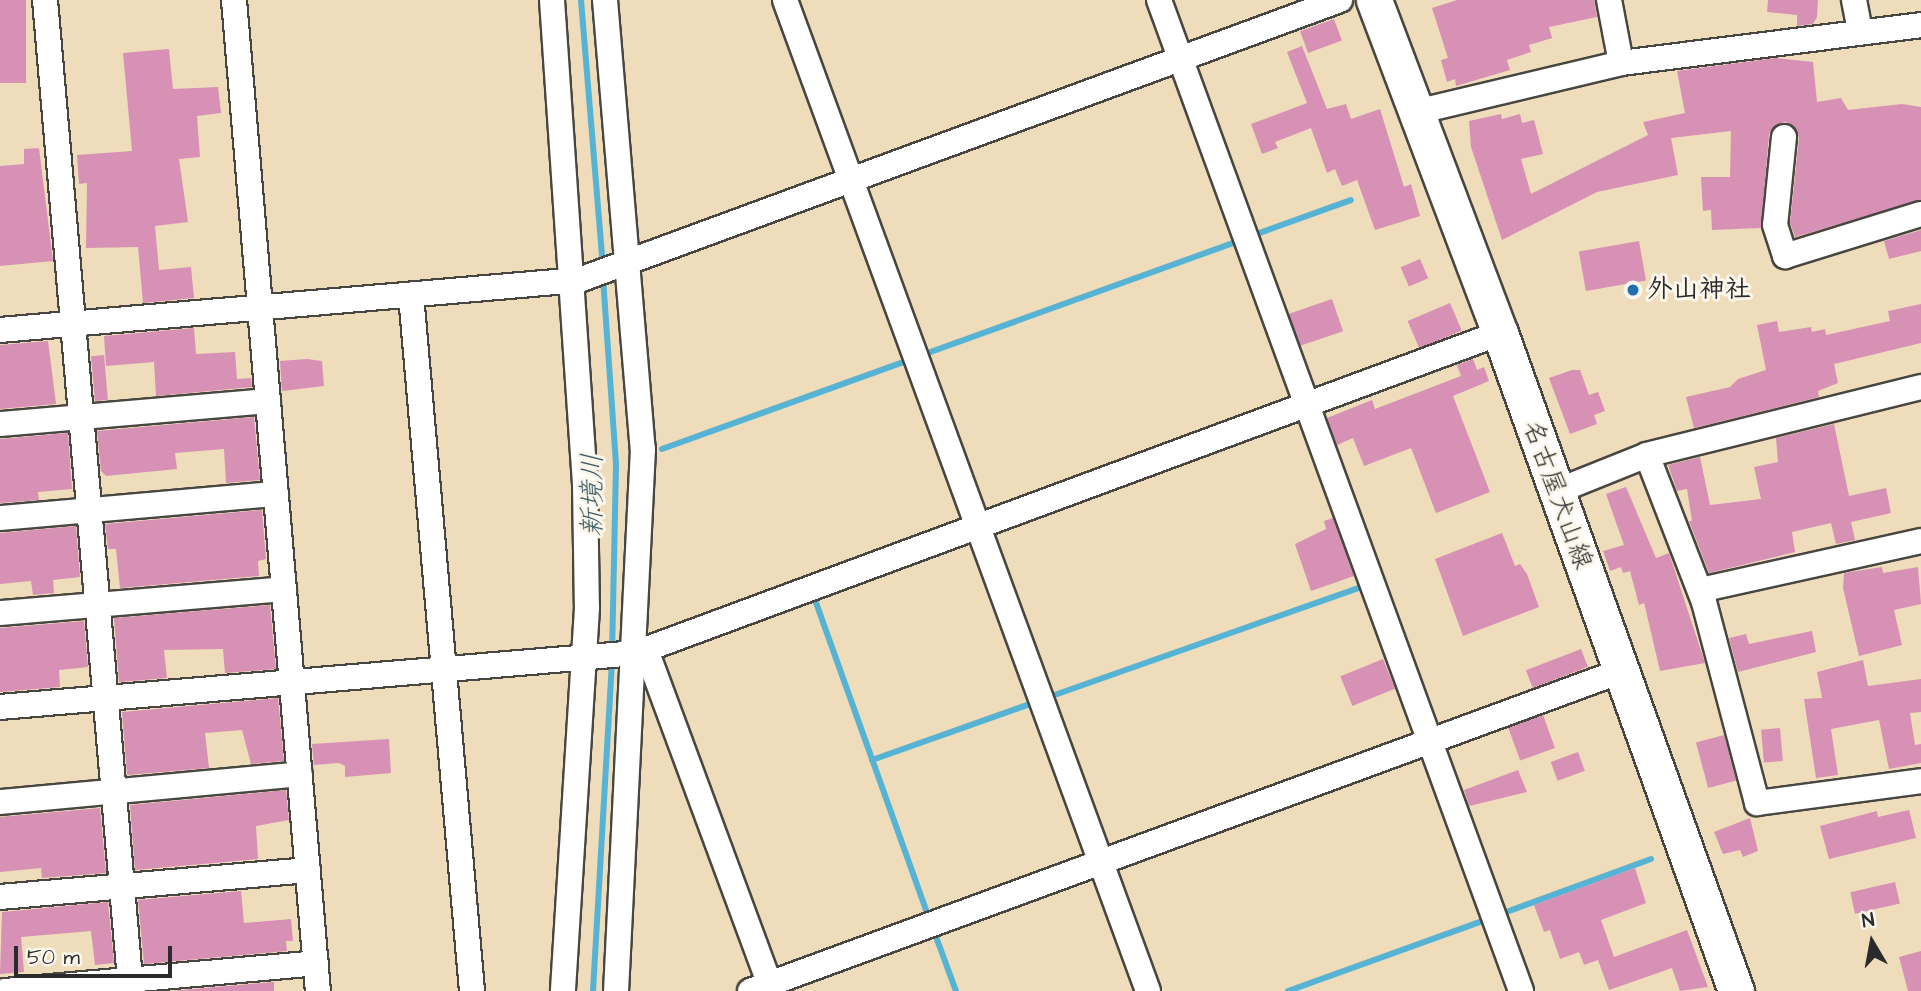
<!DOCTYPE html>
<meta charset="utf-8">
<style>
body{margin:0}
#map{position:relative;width:1921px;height:991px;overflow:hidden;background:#eedcba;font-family:"Architects Daughter","Klee One",sans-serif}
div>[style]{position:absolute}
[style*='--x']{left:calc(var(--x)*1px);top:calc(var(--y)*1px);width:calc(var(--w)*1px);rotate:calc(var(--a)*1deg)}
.stream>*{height:6px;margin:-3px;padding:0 3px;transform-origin:3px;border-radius:3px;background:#56b3d4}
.building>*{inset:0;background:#d791b5;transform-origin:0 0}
.roads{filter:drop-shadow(2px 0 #484640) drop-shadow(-2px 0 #484640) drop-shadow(0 2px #484640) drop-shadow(0 -2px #484640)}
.street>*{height:24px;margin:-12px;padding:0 12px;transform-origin:12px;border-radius:12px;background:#fff}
.secondary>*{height:35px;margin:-17.5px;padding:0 17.5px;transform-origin:17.5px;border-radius:17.5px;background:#fff}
.dots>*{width:19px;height:19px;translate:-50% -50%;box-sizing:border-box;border:4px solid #fbf7ec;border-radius:50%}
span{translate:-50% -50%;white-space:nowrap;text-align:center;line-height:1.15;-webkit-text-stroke:6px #fbf7ec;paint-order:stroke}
.poi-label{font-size:26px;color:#2b2b2b;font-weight:700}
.left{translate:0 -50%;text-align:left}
.street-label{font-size:26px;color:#2b2b2b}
.water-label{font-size:28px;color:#3a5b66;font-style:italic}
.north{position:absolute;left:1837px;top:907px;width:70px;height:70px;-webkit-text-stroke:5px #fbf7ec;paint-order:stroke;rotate:350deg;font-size:19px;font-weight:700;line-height:28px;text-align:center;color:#2b2b2b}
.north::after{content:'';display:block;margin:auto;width:24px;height:32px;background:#2b2b2b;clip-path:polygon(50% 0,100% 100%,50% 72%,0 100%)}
.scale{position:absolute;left:14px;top:946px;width:158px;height:32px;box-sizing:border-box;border:4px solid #2b2b2b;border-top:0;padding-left:9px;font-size:21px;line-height:24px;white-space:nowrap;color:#2b2b2b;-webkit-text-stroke:5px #fbf7ec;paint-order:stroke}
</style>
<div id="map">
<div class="stream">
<i style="--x:581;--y:0;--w:268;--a:85.3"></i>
<i style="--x:1251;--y:236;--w:106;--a:-19.8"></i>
<i style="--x:603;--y:278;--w:187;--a:86"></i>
<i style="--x:616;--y:465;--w:186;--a:91.2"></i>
<i style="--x:922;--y:355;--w:339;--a:-19.8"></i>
<i style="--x:662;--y:449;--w:266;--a:-19.8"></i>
<i style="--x:814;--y:597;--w:339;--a:70.3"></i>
<i style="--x:1046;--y:698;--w:337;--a:-19.4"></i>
<i style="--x:872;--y:760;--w:174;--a:-19.5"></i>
<i style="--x:1498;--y:915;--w:163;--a:-20.1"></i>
<i style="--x:935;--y:934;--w:61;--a:69.8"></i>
<i style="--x:593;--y:991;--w:330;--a:-86.7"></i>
<i style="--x:1288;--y:991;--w:213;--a:-19.8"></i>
</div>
<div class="building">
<i style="left:0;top:0;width:26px;height:83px"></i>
<i style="clip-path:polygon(1457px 0,1594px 0,1597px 17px,1549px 27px,1552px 38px,1529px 45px,1531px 52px,1507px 60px,1510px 70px,1456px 86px,1455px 79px,1447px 82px,1441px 60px,1448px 58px,1432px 8px)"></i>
<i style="clip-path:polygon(1768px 0,1818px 0,1817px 17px,1813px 24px,1797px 26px,1797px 15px,1767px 12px)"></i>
<i style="left:1334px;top:19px;width:23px;height:36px;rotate:70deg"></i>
<i style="clip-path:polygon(1302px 46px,1327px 109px,1346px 104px,1351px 119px,1380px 109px,1404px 187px,1411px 184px,1420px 216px,1375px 230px,1357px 180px,1342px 186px,1335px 169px,1327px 173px,1311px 128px,1275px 142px,1278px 148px,1262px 154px,1251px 124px,1307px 103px,1287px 52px)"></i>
<i style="clip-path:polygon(169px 49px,173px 89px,218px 87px,221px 113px,197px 116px,200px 157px,179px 159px,188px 222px,155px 226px,159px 270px,191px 267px,194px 298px,143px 303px,138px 247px,86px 248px,87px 183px,79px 184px,77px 155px,132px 151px,123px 53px)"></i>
<i style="clip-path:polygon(1775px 58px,1813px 62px,1817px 102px,1841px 98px,1848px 110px,1902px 104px,1921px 107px,1921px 200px,1795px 237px,1790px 223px,1799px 138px,1793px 125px,1785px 122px,1772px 128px,1769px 135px,1761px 228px,1712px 230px,1711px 210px,1703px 211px,1701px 177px,1730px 177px,1731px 131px,1671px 138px,1678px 175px,1597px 192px,1502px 240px,1471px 147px,1469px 121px,1501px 114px,1502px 119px,1520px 114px,1522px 123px,1534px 120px,1543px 154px,1521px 159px,1531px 194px,1648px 135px,1643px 122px,1685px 113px,1677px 71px)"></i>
<i style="clip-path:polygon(39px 148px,53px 261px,0 266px,0 166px,24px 164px,24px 149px)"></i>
<i style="clip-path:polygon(1921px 230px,1921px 251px,1889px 259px,1884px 241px)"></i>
<i style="left:1639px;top:241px;width:40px;height:61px;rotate:80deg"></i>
<i style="left:1420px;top:259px;width:21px;height:21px;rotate:67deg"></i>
<i style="left:1332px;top:299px;width:34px;height:46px;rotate:71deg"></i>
<i style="left:1450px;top:303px;width:30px;height:46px;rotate:67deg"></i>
<i style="clip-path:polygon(1921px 304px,1921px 343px,1834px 364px,1838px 383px,1818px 391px,1819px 397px,1694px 428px,1686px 397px,1730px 387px,1738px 379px,1766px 370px,1757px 325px,1777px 321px,1779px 332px,1811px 327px,1812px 332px,1825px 329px,1826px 335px,1890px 321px,1888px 311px)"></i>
<i style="clip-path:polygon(194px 328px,196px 354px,235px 352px,237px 379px,251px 378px,252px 387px,156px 396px,154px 362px,106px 366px,104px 336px)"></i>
<i style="clip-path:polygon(48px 341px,56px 404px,0 409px,0 345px)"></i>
<i style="left:104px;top:355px;width:45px;height:13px;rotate:85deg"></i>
<i style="clip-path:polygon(307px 359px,322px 361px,324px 386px,282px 391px,280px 361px)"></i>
<i style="clip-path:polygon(1473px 359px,1477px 370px,1484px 367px,1489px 381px,1453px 396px,1490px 492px,1436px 513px,1411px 448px,1364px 466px,1353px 438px,1337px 445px,1327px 418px,1372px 400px,1375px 409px,1461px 376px,1457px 365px)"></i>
<i style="clip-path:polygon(1572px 370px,1580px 370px,1589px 395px,1598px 392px,1605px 411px,1594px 415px,1597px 424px,1570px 434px,1549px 378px)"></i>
<i style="clip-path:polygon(254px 417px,260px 480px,226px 483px,224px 449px,175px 453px,177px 469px,106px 476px,101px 471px,97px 431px)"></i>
<i style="clip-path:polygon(1834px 424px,1849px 496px,1886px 488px,1891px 513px,1851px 522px,1855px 540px,1836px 544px,1831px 523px,1792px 532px,1795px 552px,1709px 573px,1689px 521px,1692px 521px,1687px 489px,1677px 491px,1668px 465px,1700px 457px,1710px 505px,1761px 499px,1754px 467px,1778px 462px,1776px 438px)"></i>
<i style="clip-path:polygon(68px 433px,72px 489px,38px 492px,39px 500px,0 503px,0 439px)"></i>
<i style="clip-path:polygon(1626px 487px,1656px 558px,1669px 553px,1705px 663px,1660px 671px,1646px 611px,1644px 603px,1639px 605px,1630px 571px,1623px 573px,1621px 567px,1610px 571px,1603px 551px,1624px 545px,1606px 494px)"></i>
<i style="clip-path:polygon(262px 510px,266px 559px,258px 561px,259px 576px,120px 588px,116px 549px,108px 549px,105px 524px)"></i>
<i style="clip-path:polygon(1333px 518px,1354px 576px,1311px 591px,1295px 544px,1326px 529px,1324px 521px)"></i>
<i style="clip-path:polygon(76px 526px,80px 577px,53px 580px,54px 593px,33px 595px,31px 581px,0 584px,0 533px)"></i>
<i style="clip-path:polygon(1502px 533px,1515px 566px,1520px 564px,1527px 574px,1539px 607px,1463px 636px,1435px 559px)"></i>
<i style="clip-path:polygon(1882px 567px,1883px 573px,1918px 567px,1921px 604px,1894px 610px,1902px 645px,1859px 656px,1843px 588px,1844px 573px)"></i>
<i style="clip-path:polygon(270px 605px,276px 669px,225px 673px,223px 649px,164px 650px,167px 678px,119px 682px,114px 618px)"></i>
<i style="clip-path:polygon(84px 621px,88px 667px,59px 670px,60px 687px,0 692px,0 628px)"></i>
<i style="clip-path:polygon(1812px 631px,1816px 652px,1738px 672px,1729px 638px,1746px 634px,1749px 644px)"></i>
<i style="left:1581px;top:649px;width:19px;height:59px;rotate:69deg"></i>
<i style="left:1383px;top:659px;width:32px;height:46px;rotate:68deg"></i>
<i style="clip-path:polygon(1863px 660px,1868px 686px,1921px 679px,1921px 712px,1910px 713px,1915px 745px,1921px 744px,1921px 763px,1889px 769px,1879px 720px,1831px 729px,1838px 775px,1816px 778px,1804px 699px,1822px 698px,1817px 672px)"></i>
<i style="clip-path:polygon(278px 698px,284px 761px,251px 764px,242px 730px,205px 733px,209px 768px,127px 775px,122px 712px)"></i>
<i style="left:1543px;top:715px;width:35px;height:37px;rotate:70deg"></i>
<i style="left:1780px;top:728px;width:33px;height:19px;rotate:85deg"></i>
<i style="left:1724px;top:735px;width:47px;height:29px;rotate:75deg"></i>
<i style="clip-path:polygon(389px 739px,391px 773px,345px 777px,345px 766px,339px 763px,314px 765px,312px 744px)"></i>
<i style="left:1578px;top:752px;width:20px;height:29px;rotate:70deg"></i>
<i style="clip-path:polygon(1518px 770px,1527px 792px,1469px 806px,1464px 790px)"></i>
<i style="clip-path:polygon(286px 790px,289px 820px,256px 826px,258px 859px,135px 870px,130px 805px)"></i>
<i style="clip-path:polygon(100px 808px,106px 873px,42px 878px,41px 868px,0 872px,0 817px)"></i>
<i style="clip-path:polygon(1909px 810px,1916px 838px,1829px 859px,1820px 826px,1877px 811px,1878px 817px)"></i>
<i style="clip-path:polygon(1750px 818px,1758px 851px,1743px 857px,1740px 850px,1723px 854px,1714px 832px)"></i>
<i style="clip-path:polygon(1635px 868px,1646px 903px,1601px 920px,1614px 957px,1687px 930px,1708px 987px,1680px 991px,1672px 968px,1609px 990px,1598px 960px,1584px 965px,1579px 952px,1560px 959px,1550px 930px,1544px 932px,1534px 905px)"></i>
<i style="left:1895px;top:882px;width:22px;height:46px;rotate:77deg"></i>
<i style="clip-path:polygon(241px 891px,244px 923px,291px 919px,293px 941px,286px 941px,287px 951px,144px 964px,138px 900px)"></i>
<i style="clip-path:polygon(108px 902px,114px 963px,95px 965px,91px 931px,21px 937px,24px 972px,0 974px,2px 912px)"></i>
<i style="clip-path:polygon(1921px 951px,1921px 991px,1908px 991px,1899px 957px)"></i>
<i style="clip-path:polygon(274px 982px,274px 991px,171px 991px)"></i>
</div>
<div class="roads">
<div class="street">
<i style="--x:45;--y:0;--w:995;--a:85.04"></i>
<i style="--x:234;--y:0;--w:995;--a:85.16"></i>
<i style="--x:552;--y:0;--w:486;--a:86.1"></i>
<i style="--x:585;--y:485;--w:123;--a:89.1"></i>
<i style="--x:587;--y:608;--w:384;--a:93.6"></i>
<i style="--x:605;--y:0;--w:451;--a:85.2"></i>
<i style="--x:643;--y:449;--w:543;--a:92.85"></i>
<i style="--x:785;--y:0;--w:1055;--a:69.88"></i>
<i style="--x:1159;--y:0;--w:1055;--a:69.93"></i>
<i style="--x:1609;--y:0;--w:64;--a:79.2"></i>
<i style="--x:1854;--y:0;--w:33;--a:79"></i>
<i style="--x:1416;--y:112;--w:211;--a:-13.4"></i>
<i style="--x:1621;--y:63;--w:302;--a:-7.2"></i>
<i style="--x:1784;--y:137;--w:88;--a:95.8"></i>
<i style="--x:1775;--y:225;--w:33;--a:72"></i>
<i style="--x:1785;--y:256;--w:142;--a:-17.2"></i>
<i style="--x:411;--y:295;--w:699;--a:84.99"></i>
<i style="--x:0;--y:330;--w:581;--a:-4.94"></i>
<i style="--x:579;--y:280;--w:811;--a:-20.2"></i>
<i style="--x:1921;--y:387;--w:282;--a:166.1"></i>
<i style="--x:1647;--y:455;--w:158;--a:68.8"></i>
<i style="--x:1704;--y:602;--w:208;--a:75.2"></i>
<i style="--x:1757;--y:803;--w:165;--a:-7.6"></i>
<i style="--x:0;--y:424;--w:269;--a:-4.9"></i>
<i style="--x:1555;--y:492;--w:99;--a:-21.9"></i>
<i style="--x:0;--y:518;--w:277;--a:-5"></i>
<i style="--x:1700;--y:590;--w:226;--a:-12.5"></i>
<i style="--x:0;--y:613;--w:285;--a:-4.8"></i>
<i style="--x:646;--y:650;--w:364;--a:69.7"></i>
<i style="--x:0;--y:707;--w:638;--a:-4.85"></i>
<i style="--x:636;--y:653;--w:921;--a:-20.32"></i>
<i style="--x:0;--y:802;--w:301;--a:-5.3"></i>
<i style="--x:0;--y:897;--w:309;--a:-5"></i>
<i style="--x:5;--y:991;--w:312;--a:-5.1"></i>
<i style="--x:750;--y:991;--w:928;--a:-20.17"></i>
</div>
<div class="secondary">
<i style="--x:1374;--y:0;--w:356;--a:69.3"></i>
<i style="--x:1500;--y:333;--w:699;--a:70.27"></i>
</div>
</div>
<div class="dots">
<i style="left:1633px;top:290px;background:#1f6fb2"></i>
</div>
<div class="poi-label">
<span class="left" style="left:1647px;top:290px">外山神社</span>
</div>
<div class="street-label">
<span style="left:1557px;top:495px;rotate:70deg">名古屋犬山線</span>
</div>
<div class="water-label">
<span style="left:593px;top:495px;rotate:-90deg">新境川</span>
</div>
<div class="north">N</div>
<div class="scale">50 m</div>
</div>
